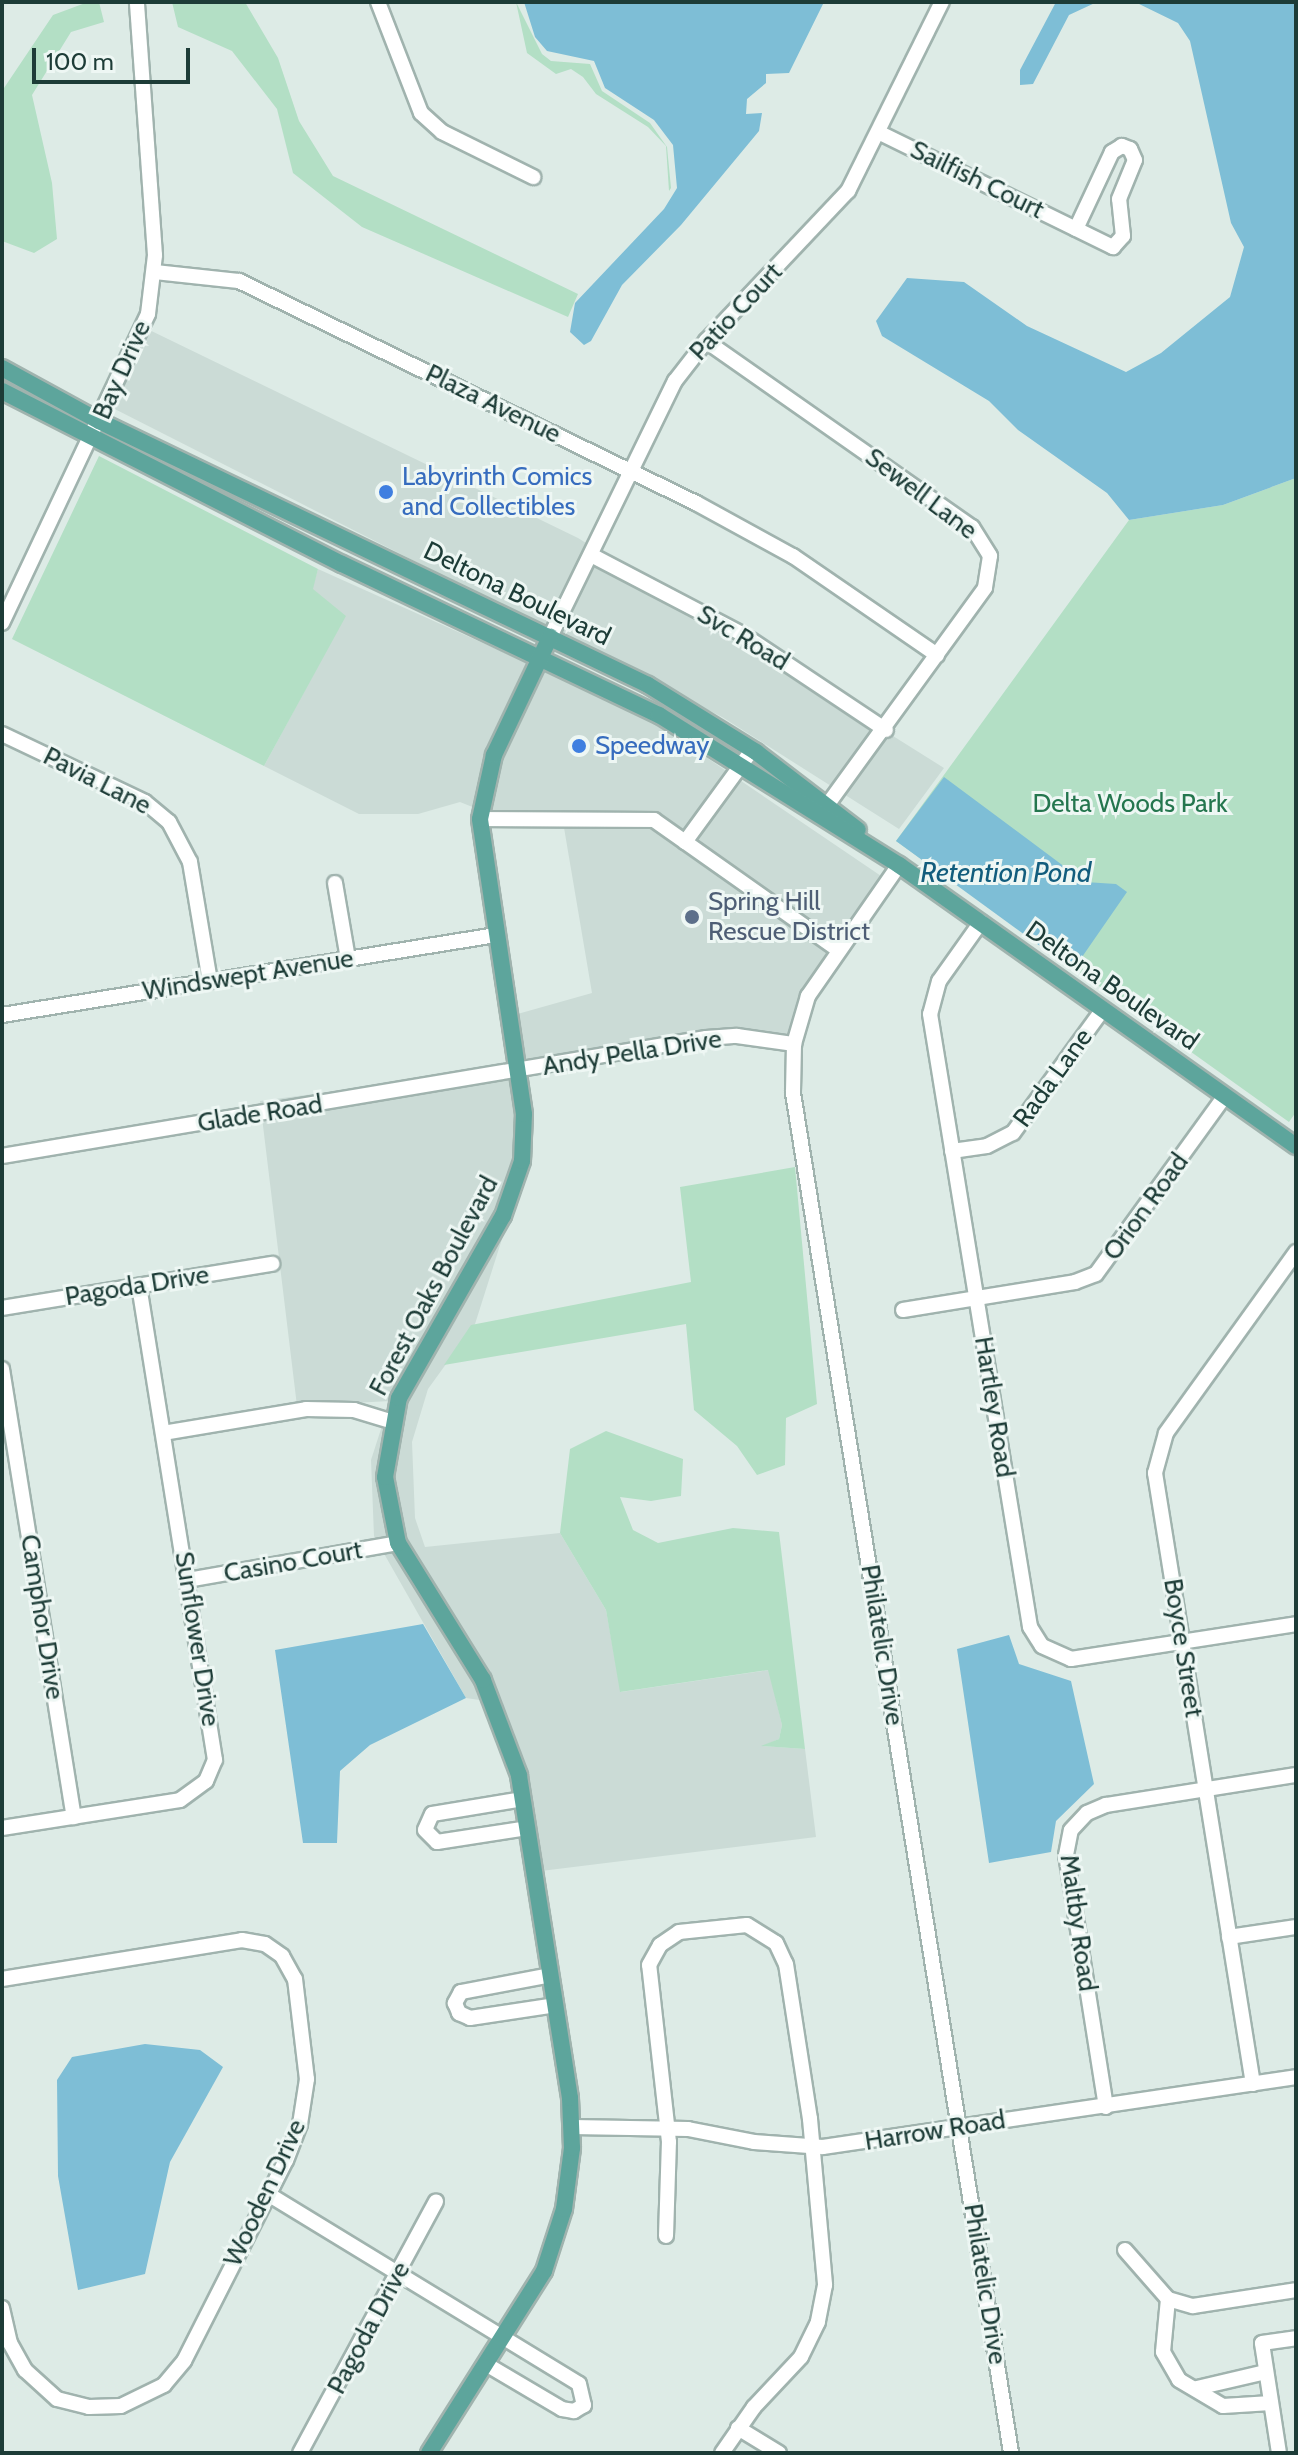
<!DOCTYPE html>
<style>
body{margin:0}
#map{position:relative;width:1298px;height:2455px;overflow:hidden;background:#ddebe6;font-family:Cabin,sans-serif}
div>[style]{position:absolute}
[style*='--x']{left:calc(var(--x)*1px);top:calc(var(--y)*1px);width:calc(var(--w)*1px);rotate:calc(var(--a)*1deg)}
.built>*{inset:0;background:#cbdbd6}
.green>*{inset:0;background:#b3dfc5}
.water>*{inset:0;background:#7ebed6}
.roads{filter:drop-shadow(2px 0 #a0b3ae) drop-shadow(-2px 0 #a0b3ae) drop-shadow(0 2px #a0b3ae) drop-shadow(0 -2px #a0b3ae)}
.minor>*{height:14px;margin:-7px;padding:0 7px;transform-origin:7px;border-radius:7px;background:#fff}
.major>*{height:16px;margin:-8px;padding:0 8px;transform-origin:8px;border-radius:8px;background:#5da59c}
.dots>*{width:22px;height:22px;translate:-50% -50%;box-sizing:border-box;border:4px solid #eef7f4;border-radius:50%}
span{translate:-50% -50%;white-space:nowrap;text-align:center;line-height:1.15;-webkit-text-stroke:6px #eef7f4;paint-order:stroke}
.street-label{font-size:26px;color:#1d3c37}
.shop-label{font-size:26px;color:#366cbe}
.left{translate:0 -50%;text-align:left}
.park-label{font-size:26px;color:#24764e}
.service-label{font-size:26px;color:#4e5e75}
.water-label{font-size:28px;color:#125d7d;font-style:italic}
.frame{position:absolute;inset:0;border:4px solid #1d3c37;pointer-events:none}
.scale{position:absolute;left:32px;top:48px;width:158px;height:36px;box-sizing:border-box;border:4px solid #1d3c37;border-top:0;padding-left:10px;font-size:24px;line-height:28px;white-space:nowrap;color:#1d3c37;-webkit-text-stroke:6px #eef7f4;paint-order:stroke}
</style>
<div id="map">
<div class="built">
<i style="clip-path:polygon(135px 323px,578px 538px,944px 768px,899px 829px,722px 717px,99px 401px)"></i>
<i style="clip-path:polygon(318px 569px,532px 665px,488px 753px,475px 808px,460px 802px,418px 814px,359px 814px,264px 766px,345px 616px,312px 589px)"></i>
<i style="clip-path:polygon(543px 669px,635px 709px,884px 878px,785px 1052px,756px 1037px,527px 1069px,525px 1084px,514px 1015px,592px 993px,561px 810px,487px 812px,492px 778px)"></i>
<i style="clip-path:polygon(511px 1068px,518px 1115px,516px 1158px,506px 1197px,402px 1375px,384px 1426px,379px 1477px,385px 1522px,404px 1570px,486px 1701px,466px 1698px,374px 1536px,371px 1460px,390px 1401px,297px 1406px,260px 1101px)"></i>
<i style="clip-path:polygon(509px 1217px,475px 1324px,428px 1389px,412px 1442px,415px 1518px,425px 1547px,560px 1533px,606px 1610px,621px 1692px,769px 1670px,782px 1725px,779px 1739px,763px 1746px,805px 1749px,816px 1837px,541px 1871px,532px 1794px,501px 1703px,404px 1541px,391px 1476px,404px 1400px)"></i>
</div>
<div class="green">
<i style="clip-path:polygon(88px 2px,99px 2px,104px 22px,71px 32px,32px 95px,52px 183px,57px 239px,34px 253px,2px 241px,2px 91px,53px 15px)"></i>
<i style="clip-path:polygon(172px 2px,245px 2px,278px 58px,299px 121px,333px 176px,578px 294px,568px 317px,362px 227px,293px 173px,277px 109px,232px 51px,178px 27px)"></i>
<i style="clip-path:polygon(516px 2px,542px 54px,551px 61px,590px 64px,602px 91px,650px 123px,667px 147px,671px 188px,669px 191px,666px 146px,648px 127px,596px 94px,583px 77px,571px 69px,556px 74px,527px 53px)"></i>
<i style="clip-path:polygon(99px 456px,318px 569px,313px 589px,346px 616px,264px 766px,12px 639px)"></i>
<i style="clip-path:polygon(1296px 478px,1296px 1112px,1289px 1122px,896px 841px,1129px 520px,1223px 505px)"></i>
<i style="clip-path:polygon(795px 1167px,817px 1404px,786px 1418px,785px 1465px,757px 1475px,737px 1446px,694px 1410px,686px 1324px,444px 1365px,471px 1325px,691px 1282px,680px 1187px)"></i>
<i style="clip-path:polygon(606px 1431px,683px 1459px,681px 1496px,651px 1501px,620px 1497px,633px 1530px,658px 1543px,733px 1528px,779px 1532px,805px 1749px,761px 1746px,779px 1739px,782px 1725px,768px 1670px,620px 1692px,606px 1610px,560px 1533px,570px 1449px)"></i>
</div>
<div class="water">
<i style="clip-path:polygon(524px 2px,824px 2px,789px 73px,766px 74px,766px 83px,747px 99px,746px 114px,762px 113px,759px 131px,681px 225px,622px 285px,591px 341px,584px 345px,570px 332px,575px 303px,664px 209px,677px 188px,673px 145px,654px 120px,605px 88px,594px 61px,547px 51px,535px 37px)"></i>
<i style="clip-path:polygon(1056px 2px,1097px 2px,1069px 15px,1033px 84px,1020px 85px,1020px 70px)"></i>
<i style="clip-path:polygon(1135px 2px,1296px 2px,1296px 478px,1223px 505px,1129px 520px,1107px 493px,1018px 430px,989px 401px,882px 336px,876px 321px,907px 278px,964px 282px,1027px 326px,1126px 372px,1161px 353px,1230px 297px,1244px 247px,1231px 223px,1190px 41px,1178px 23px)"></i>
<i style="clip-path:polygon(944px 777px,1085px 882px,1116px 884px,1127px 892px,1073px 970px,896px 841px)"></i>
<i style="clip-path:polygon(423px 1624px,466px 1698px,370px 1745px,340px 1771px,337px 1843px,303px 1843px,275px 1650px)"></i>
<i style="clip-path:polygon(1009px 1635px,1019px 1664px,1071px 1681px,1094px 1784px,1056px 1821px,1051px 1852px,989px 1863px,957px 1649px)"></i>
<i style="clip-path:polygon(145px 2044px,200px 2050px,223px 2067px,170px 2162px,145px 2274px,78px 2290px,58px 2176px,57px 2080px,72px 2057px)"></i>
</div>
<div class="roads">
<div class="minor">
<i style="--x:378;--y:2;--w:119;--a:68.8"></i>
<i style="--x:421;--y:113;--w:28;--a:42"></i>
<i style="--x:442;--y:132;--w:102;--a:26.3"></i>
<i style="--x:878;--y:132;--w:262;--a:26.1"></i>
<i style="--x:1113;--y:247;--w:15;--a:-48"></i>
<i style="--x:1123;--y:236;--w:37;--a:-96"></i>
<i style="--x:1119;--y:199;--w:42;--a:-67.7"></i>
<i style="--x:1135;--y:160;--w:12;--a:-114"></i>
<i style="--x:1130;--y:149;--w:9;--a:-159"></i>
<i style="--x:1122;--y:146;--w:12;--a:149"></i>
<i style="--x:1112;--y:152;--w:85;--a:115.1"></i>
<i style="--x:155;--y:272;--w:84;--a:6.1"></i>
<i style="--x:239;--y:281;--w:508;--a:25.91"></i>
<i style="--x:696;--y:503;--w:111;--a:28.7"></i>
<i style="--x:793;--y:556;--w:175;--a:34.5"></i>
<i style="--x:706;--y:341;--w:325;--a:35"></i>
<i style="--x:972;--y:527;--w:34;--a:58"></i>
<i style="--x:990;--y:556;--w:32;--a:99"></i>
<i style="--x:985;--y:588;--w:279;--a:126"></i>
<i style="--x:593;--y:556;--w:168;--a:27.6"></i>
<i style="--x:742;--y:634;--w:173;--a:33.7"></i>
<i style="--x:2;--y:623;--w:342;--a:-64.7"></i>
<i style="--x:148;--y:314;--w:59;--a:-83.2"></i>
<i style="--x:155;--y:255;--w:254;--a:-94.1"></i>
<i style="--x:550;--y:637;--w:285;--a:-64"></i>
<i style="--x:675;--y:381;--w:51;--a:-52.2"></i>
<i style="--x:706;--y:341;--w:207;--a:-46.6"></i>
<i style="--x:848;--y:191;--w:211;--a:-63.6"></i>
<i style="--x:2;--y:734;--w:158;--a:25.4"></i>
<i style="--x:145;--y:802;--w:31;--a:40"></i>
<i style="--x:169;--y:822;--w:45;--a:62.3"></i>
<i style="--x:190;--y:862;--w:121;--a:80.5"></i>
<i style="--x:480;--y:819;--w:174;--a:0.3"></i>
<i style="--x:654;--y:820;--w:224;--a:35.2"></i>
<i style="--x:685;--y:842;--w:114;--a:-53.9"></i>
<i style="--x:899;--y:865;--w:160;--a:124.8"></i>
<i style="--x:808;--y:996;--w:50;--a:106.3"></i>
<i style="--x:794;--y:1044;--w:49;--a:91.2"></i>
<i style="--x:793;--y:1093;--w:1377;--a:80.89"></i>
<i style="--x:335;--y:883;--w:77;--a:80.3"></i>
<i style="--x:981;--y:922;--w:72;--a:125.4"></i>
<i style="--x:939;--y:981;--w:34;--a:105"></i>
<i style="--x:930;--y:1014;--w:621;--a:80.73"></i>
<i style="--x:1030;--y:1627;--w:22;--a:58"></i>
<i style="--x:1042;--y:1646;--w:32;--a:24"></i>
<i style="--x:1071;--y:1659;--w:228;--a:-8.8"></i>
<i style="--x:2;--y:1015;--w:499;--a:-9.2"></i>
<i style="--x:952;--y:1151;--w:35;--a:-8"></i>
<i style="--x:987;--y:1146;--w:29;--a:-27"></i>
<i style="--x:1013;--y:1133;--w:153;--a:-54"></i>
<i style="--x:2;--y:1156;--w:714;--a:-9.52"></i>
<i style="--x:706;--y:1038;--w:31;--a:-4"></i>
<i style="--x:737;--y:1036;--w:58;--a:8"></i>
<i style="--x:2;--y:1308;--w:274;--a:-9.3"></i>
<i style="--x:903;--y:1310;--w:174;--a:-9.2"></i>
<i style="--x:1075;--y:1282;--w:22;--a:-21"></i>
<i style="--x:1096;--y:1274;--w:220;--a:-54.1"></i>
<i style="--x:2;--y:1369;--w:454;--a:80.9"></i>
<i style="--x:163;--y:1433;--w:145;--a:-9.5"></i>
<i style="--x:306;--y:1409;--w:48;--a:1.2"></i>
<i style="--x:354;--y:1410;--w:39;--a:17"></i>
<i style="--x:188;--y:1580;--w:213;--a:-10"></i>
<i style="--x:523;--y:1799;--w:92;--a:170.6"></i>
<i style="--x:432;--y:1814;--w:17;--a:114"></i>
<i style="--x:425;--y:1830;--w:17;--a:45"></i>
<i style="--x:437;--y:1842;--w:91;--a:-8.8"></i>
<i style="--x:2;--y:1828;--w:180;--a:-8.9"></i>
<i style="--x:180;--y:1800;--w:32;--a:-36"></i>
<i style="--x:206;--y:1781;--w:23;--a:-67"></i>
<i style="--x:215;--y:1760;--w:480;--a:-99.1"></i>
<i style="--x:1229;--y:1937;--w:68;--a:-8.5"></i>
<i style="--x:551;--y:1975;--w:92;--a:169.3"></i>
<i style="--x:461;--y:1992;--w:13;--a:119"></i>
<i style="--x:455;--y:2003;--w:11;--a:68"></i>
<i style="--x:459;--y:2013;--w:12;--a:24"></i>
<i style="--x:470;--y:2018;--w:87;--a:-8.6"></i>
<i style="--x:2;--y:1979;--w:243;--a:-9.2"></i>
<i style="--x:242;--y:1940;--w:23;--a:10"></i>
<i style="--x:265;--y:1944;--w:21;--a:35"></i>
<i style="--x:282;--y:1956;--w:26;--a:61"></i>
<i style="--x:295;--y:1979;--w:101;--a:83.2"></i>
<i style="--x:307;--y:2079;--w:46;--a:98.8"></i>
<i style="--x:300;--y:2124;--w:39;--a:111"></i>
<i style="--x:286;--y:2160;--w:225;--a:116.9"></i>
<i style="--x:184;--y:2361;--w:31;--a:130"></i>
<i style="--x:164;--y:2385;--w:48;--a:154"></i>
<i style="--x:121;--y:2406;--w:32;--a:178"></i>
<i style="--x:89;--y:2407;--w:33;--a:-166"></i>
<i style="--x:57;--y:2399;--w:43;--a:-137.8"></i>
<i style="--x:25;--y:2370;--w:31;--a:-119"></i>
<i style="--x:10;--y:2343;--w:36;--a:-103"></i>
<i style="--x:1253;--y:2084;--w:619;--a:-99.11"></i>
<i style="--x:1155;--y:1473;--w:41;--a:-74.6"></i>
<i style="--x:1166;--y:1433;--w:223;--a:-54.3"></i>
<i style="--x:1106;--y:2107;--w:255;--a:-99"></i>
<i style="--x:1066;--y:1855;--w:25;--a:-79"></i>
<i style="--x:1071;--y:1830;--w:23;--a:-47"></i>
<i style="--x:1087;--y:1813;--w:21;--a:-23"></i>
<i style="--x:1106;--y:1805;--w:192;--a:-9"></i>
<i style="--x:572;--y:2127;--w:116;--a:1"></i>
<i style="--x:688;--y:2129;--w:67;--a:11.1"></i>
<i style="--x:754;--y:2142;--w:69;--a:4.1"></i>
<i style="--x:823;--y:2147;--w:478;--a:-8.4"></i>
<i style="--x:268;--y:2194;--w:364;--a:31.4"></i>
<i style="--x:579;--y:2384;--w:22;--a:77"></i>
<i style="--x:584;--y:2405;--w:12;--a:149"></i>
<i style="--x:574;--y:2411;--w:12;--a:-171"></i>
<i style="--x:562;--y:2409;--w:88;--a:-149.4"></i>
<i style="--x:666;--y:2236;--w:94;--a:-88.2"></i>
<i style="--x:669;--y:2142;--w:178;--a:-96.4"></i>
<i style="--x:649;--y:1965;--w:23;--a:-61"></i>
<i style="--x:660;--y:1945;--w:23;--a:-34"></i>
<i style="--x:679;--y:1932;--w:68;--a:-5.9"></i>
<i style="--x:747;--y:1925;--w:34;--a:32"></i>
<i style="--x:776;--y:1943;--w:23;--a:65"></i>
<i style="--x:786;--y:1964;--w:157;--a:81.2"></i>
<i style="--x:810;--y:2119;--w:167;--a:84.8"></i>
<i style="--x:825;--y:2285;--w:38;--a:101"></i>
<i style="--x:818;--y:2322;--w:39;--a:116"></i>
<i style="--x:801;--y:2357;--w:69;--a:133.2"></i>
<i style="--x:754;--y:2407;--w:56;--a:124.8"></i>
<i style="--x:1125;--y:2250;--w:65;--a:48.7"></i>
<i style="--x:1168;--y:2299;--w:53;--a:95.4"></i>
<i style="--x:1163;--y:2352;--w:32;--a:60"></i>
<i style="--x:1179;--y:2380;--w:51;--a:30.6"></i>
<i style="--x:1223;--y:2406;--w:48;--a:-3.6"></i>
<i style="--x:1168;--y:2299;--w:26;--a:16"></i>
<i style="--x:1193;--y:2306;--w:104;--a:-8.8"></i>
<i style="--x:1197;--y:2388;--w:71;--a:-13.1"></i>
<i style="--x:738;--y:2428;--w:48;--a:31.4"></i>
<i style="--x:300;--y:2453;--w:286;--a:-61.6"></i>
<i style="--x:1279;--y:2453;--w:111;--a:-98.8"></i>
<i style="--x:1262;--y:2343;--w:34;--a:-8"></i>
</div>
<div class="major">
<i style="--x:2;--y:368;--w:111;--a:28.7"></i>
<i style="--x:99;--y:421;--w:609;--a:25.68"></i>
<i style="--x:648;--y:685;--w:127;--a:31.8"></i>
<i style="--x:756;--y:752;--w:128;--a:37.4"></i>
<i style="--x:2;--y:391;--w:381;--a:27"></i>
<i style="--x:342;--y:564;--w:351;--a:25.5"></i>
<i style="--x:659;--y:715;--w:283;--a:32"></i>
<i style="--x:899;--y:865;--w:486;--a:35.3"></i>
<i style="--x:429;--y:2453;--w:215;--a:-57.7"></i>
<i style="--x:544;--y:2271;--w:65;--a:-72.1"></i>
<i style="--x:564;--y:2209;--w:62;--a:-82.5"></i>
<i style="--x:572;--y:2148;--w:50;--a:-92.3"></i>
<i style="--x:570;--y:2098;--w:327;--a:-99"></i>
<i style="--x:519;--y:1775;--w:102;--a:-110.8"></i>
<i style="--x:483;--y:1680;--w:161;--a:-121.8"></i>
<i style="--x:398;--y:1543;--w:67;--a:-101.1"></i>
<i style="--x:385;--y:1477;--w:80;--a:-80"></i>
<i style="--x:399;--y:1398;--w:210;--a:-60.3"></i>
<i style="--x:503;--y:1216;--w:58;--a:-70.9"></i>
<i style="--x:522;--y:1161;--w:47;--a:-87.6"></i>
<i style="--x:524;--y:1114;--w:298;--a:-98.5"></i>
<i style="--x:480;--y:819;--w:66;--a:-77.7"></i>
<i style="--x:494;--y:755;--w:131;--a:-64.6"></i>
</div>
</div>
<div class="dots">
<i style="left:386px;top:492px;background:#3f7fe0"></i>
<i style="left:579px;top:746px;background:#3f7fe0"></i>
<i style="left:692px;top:917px;background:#5c6f8a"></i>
</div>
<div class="street-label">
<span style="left:977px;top:180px;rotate:26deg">Sailfish Court</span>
<span style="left:736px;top:312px;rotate:-47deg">Patio Court</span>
<span style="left:122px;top:370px;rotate:-66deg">Bay Drive</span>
<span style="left:493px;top:404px;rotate:26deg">Plaza Avenue</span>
<span style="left:921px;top:494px;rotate:37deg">Sewell Lane</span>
<span style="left:517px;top:594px;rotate:26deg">Deltona Boulevard</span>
<span style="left:743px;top:638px;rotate:31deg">Svc Road</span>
<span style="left:97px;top:781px;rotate:27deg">Pavia Lane</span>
<span style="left:248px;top:975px;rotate:-9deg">Windswept Avenue</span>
<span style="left:1112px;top:986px;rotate:35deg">Deltona Boulevard</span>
<span style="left:632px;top:1053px;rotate:-9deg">Andy Pella Drive</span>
<span style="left:1053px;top:1078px;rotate:-54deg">Rada Lane</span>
<span style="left:260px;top:1114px;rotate:-9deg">Glade Road</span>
<span style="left:1146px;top:1207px;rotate:-54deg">Orion Road</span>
<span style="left:137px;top:1286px;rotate:-9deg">Pagoda Drive</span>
<span style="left:434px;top:1286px;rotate:-62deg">Forest Oaks Boulevard</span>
<span style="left:994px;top:1407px;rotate:81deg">Hartley Road</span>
<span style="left:293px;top:1562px;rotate:-10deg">Casino Court</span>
<span style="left:42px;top:1617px;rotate:81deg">Camphor Drive</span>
<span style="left:197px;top:1639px;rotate:81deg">Sunflower Drive</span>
<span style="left:882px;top:1645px;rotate:81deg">Philatelic Drive</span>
<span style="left:1183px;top:1648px;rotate:81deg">Boyce Street</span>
<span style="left:1078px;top:1923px;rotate:82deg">Maltby Road</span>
<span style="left:935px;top:2131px;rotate:-9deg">Harrow Road</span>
<span style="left:265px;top:2193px;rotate:-65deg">Wooden Drive</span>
<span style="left:985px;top:2284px;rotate:81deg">Philatelic Drive</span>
<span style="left:369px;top:2328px;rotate:-62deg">Pagoda Drive</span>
</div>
<div class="shop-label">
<span class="left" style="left:402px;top:492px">Labyrinth Comics<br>and Collectibles</span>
<span class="left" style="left:595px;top:746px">Speedway</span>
</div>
<div class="park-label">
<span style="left:1130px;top:804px">Delta Woods Park</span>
</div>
<div class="service-label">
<span class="left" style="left:708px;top:917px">Spring Hill<br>Rescue District</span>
</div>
<div class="water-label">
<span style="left:1006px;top:872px">Retention Pond</span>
</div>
<div class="frame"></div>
<div class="scale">100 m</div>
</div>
